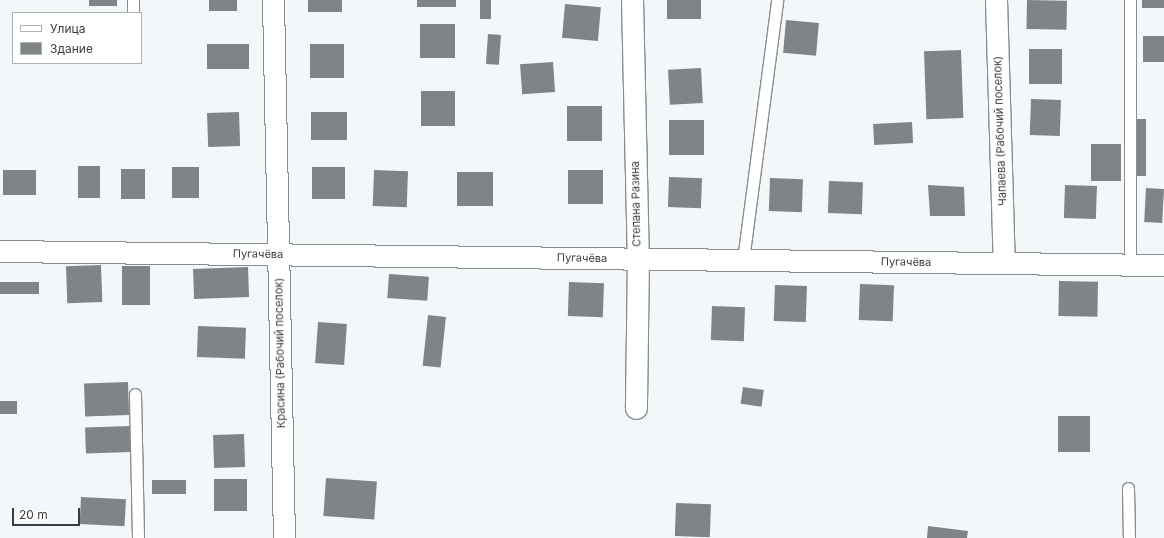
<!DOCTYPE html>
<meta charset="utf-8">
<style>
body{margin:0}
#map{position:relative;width:1164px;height:538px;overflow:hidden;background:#f2f8fa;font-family:Inter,sans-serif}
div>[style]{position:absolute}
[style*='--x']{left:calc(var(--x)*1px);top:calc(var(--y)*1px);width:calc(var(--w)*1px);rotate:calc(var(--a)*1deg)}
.building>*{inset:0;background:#7f8486;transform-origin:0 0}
.roads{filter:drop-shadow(1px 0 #888e90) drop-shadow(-1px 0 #888e90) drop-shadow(0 1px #888e90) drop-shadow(0 -1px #888e90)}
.service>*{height:11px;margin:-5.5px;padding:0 5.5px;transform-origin:5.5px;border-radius:5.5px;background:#fff}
.minor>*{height:21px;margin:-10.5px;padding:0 10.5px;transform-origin:10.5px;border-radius:10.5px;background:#fff}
span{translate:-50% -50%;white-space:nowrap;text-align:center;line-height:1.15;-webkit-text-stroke:4px #fff;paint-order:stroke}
.street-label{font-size:11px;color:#393b3c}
.legend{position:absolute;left:12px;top:12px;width:130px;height:52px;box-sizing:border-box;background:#fff;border:1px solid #b0b1b1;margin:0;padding:5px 7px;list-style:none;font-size:12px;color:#393b3c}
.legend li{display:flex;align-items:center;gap:8px;height:20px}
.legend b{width:20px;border:1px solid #b0b1b1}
.scale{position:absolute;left:12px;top:508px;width:68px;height:18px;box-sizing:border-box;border:2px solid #393b3c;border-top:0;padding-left:5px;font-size:12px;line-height:14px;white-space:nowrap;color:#393b3c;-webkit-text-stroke:3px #fff;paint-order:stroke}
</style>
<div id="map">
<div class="building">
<i style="left:89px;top:0;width:28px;height:6px"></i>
<i style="left:209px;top:0;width:28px;height:11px"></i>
<i style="left:308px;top:0;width:34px;height:12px"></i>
<i style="left:417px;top:0;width:39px;height:7px"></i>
<i style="left:480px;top:0;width:11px;height:19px"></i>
<i style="left:667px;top:0;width:34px;height:19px"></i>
<i style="left:1027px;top:0;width:40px;height:29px;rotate:1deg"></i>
<i style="left:1142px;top:0;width:22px;height:8px"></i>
<i style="left:565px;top:4px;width:36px;height:34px;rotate:5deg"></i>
<i style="left:786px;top:20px;width:33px;height:33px;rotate:5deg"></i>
<i style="left:420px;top:24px;width:35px;height:34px"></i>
<i style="left:488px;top:34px;width:13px;height:30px;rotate:4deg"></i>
<i style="left:1143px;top:36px;width:21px;height:26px"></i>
<i style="left:207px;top:44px;width:42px;height:25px"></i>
<i style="left:310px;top:44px;width:34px;height:34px"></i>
<i style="left:1029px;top:49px;width:33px;height:35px"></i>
<i style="left:961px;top:50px;width:68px;height:37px;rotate:88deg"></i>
<i style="left:553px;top:62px;width:30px;height:33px;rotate:86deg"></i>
<i style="left:701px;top:68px;width:35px;height:33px;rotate:87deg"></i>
<i style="left:421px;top:91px;width:34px;height:35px"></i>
<i style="left:1031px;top:99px;width:30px;height:36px;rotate:2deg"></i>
<i style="left:567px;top:106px;width:35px;height:35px"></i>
<i style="left:239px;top:112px;width:34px;height:32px;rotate:88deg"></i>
<i style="left:311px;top:112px;width:36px;height:28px"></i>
<i style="left:1137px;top:119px;width:9px;height:57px"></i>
<i style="left:669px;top:120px;width:35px;height:35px"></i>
<i style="left:912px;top:122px;width:21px;height:39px;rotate:87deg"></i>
<i style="left:1091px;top:144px;width:30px;height:37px"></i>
<i style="left:78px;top:166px;width:22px;height:32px"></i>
<i style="left:172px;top:167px;width:27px;height:31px"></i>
<i style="left:312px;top:167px;width:33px;height:32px"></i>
<i style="left:121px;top:169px;width:24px;height:30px"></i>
<i style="left:3px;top:170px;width:33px;height:25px"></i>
<i style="left:374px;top:170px;width:34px;height:36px;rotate:2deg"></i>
<i style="left:568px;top:170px;width:35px;height:34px"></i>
<i style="left:457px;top:172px;width:36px;height:34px"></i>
<i style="left:669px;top:177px;width:33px;height:30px;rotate:2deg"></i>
<i style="left:770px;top:178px;width:33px;height:33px;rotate:2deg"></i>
<i style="left:829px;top:181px;width:34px;height:32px;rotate:2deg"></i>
<i style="clip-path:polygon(928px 185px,964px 187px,965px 216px,930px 216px)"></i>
<i style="left:1065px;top:185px;width:32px;height:33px;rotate:2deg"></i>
<i style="left:1146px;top:188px;width:18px;height:34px;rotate:3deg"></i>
<i style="left:101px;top:265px;width:37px;height:35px;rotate:88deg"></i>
<i style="left:122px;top:266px;width:28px;height:39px"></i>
<i style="left:248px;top:267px;width:30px;height:55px;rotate:88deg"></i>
<i style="left:389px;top:274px;width:40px;height:24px;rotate:4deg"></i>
<i style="left:1059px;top:281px;width:39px;height:35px;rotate:1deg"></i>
<i style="left:39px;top:282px;width:12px;height:39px;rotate:90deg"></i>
<i style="left:569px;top:282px;width:35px;height:34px;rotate:2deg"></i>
<i style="left:860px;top:284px;width:34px;height:36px;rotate:2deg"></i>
<i style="left:775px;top:285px;width:32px;height:36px;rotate:2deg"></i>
<i style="left:712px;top:306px;width:33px;height:34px;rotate:2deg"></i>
<i style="left:428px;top:315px;width:18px;height:51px;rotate:6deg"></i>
<i style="left:318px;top:322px;width:29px;height:41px;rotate:4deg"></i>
<i style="left:198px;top:326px;width:48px;height:31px;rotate:2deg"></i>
<i style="left:128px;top:382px;width:33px;height:44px;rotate:88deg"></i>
<i style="left:743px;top:387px;width:21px;height:17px;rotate:8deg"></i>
<i style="left:0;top:401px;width:17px;height:13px"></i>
<i style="left:1058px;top:416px;width:32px;height:36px"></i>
<i style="left:130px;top:426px;width:26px;height:45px;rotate:88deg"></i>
<i style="left:244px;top:434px;width:33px;height:31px;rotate:88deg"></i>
<i style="left:326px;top:478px;width:51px;height:38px;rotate:4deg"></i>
<i style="left:214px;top:479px;width:33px;height:32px"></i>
<i style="left:186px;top:480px;width:14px;height:34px;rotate:90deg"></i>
<i style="left:81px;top:497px;width:45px;height:27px;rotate:3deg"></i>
<i style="left:676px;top:503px;width:35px;height:33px;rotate:2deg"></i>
<i style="clip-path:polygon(928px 526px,968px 531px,967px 538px,927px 538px)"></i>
</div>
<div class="roads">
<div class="service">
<i style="--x:133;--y:0;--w:13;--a:90"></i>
<i style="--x:1130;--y:0;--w:264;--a:90"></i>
<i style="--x:743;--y:260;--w:262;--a:-82.5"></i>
<i style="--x:135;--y:394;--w:144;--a:88.8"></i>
<i style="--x:1128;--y:488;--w:50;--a:88.9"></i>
</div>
<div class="minor">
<i style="--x:273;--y:0;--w:538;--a:88.83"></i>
<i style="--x:632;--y:0;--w:259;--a:88.7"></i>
<i style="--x:638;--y:259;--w:149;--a:90.8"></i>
<i style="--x:996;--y:0;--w:263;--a:88.3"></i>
<i style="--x:0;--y:251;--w:1164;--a:0.69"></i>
</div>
</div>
<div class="street-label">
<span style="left:1000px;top:131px;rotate:-92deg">Чапаева (Рабочий поселок)</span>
<span style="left:636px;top:204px;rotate:-91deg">Степана Разина</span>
<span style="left:258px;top:254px;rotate:1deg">Пугачёва</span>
<span style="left:582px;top:258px;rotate:1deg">Пугачёва</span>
<span style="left:906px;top:262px;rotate:1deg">Пугачёва</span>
<span style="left:280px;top:353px;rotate:-91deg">Красина (Рабочий поселок)</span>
</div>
<ul class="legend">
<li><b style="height:5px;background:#fff"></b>Улица</li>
<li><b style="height:11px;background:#7f8486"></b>Здание</li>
</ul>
<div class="scale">20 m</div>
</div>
